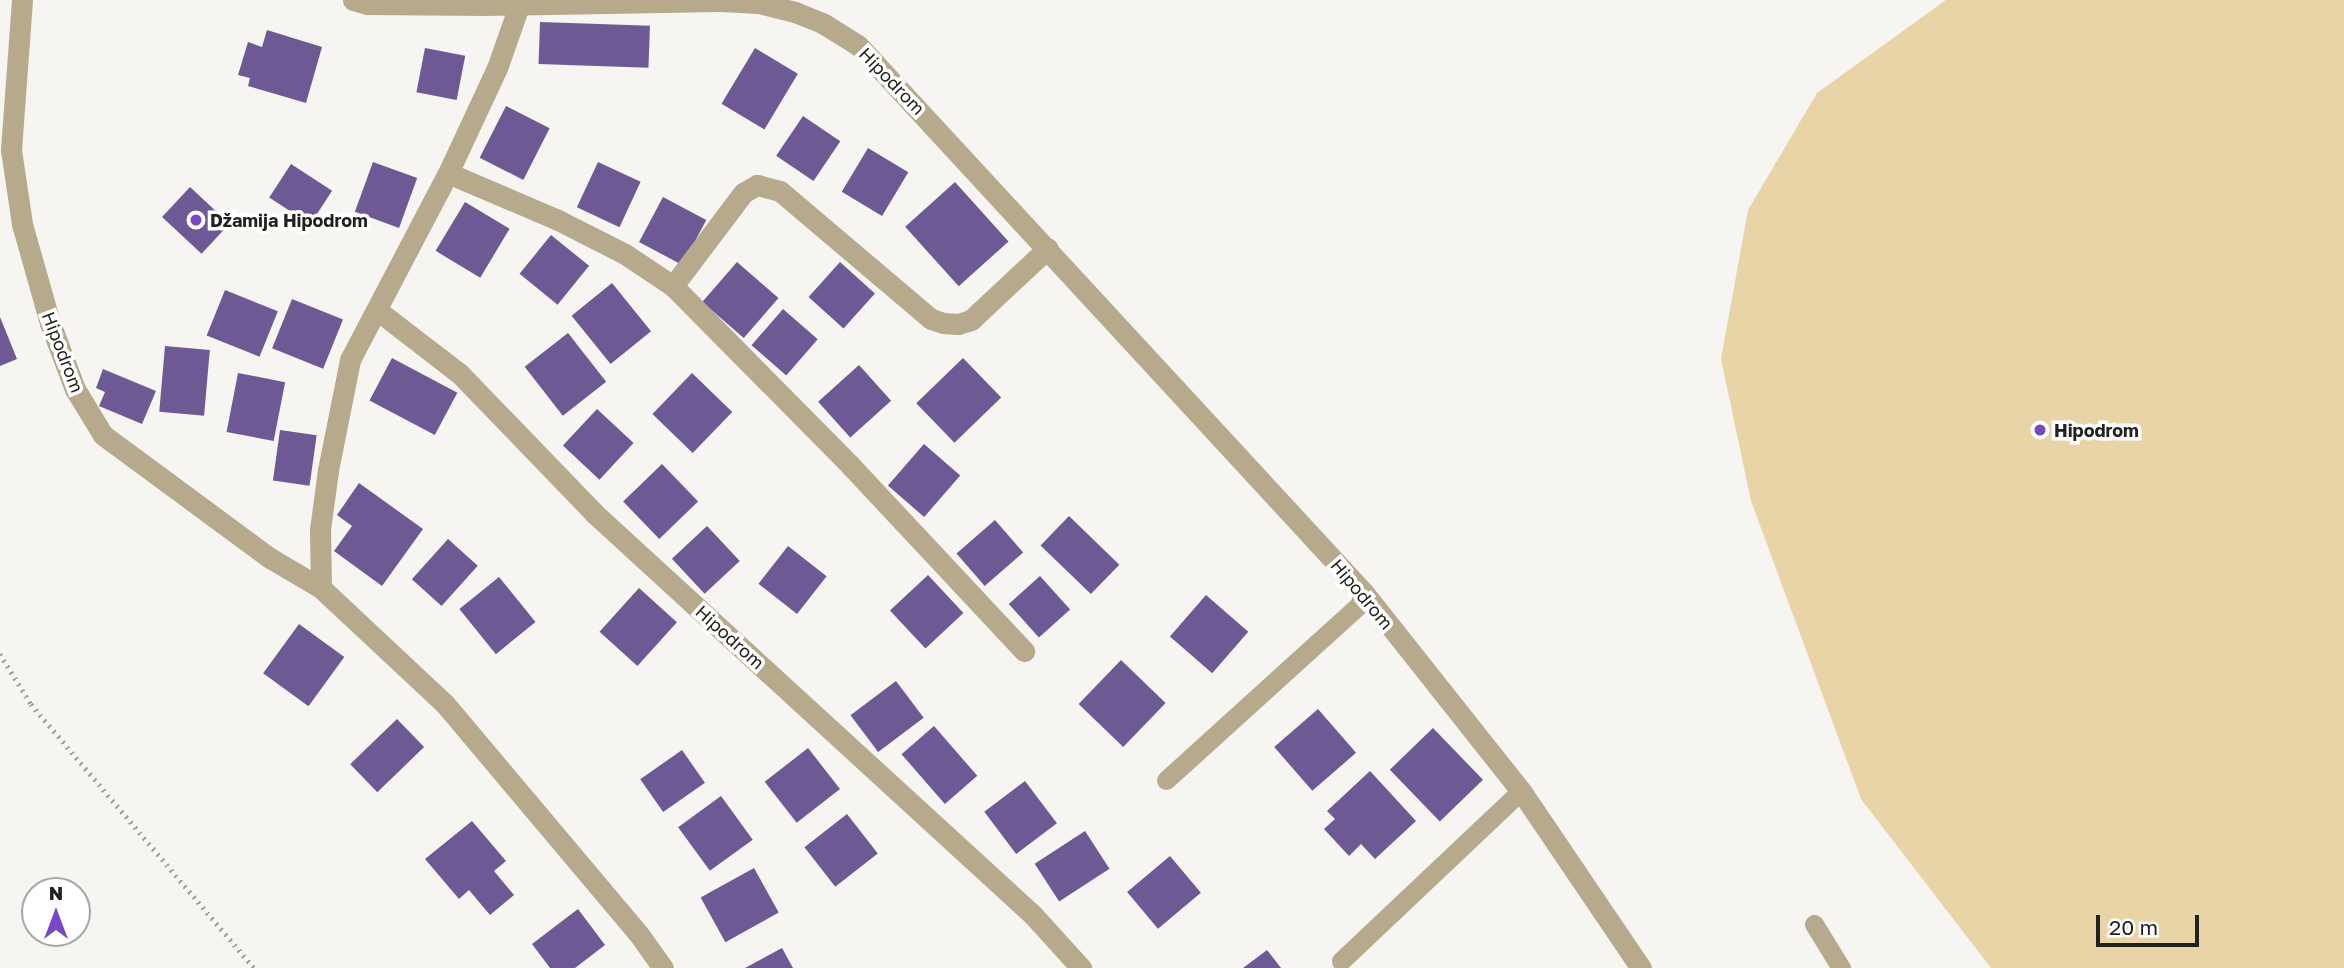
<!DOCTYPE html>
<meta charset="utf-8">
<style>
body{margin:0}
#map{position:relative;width:2344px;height:968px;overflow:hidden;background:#f6f5f1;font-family:"Golos Text",sans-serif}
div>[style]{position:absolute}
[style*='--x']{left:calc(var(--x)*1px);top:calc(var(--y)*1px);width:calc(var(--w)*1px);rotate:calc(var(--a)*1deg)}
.green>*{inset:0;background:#e9d4a8}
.building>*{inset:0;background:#6d5a95;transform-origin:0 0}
.path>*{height:4.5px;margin-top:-2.25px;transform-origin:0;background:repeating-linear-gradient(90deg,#a2a19e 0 2px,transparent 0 7px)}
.service>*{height:19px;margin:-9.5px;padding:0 9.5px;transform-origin:9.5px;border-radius:9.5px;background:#b7a98c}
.minor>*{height:21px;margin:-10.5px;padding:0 10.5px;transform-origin:10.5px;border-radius:10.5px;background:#b7a98c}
.dots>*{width:19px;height:19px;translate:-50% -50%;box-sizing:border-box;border:4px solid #fff;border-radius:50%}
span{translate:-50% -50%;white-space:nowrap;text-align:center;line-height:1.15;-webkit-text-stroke:7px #fff;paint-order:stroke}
.street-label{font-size:18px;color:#21211f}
.poi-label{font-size:18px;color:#21211f;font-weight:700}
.left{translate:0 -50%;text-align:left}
.north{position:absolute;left:21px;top:877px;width:70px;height:70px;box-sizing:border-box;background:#fff;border:2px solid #a6a6a5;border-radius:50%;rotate:0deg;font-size:19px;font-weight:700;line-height:28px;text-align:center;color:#21211f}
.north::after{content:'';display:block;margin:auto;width:24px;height:32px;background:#7748c0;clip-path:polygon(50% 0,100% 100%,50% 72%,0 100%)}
.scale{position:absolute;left:2096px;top:915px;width:103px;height:32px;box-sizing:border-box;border:4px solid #21211f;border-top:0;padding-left:9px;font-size:21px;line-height:24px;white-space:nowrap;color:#21211f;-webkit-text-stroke:5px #fff;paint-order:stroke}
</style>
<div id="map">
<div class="green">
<i style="clip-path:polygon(1946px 0,2344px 0,2344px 968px,1991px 968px,1861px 799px,1751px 501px,1721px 359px,1748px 210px,1817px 93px)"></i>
</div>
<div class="building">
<i style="left:540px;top:22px;width:110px;height:42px;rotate:2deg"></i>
<i style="clip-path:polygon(267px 30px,322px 47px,306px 103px,248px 86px,250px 78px,238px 75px,248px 42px,262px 47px)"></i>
<i style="left:425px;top:48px;width:41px;height:45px;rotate:11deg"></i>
<i style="left:755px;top:48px;width:50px;height:65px;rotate:31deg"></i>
<i style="left:506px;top:106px;width:49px;height:58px;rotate:27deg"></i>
<i style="left:803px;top:116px;width:45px;height:48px;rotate:34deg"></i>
<i style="left:868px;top:148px;width:47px;height:51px;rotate:31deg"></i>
<i style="left:373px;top:162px;width:47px;height:53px;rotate:20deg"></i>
<i style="left:598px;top:162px;width:47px;height:50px;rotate:25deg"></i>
<i style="left:291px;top:164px;width:49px;height:40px;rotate:33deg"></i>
<i style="left:955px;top:182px;width:80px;height:67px;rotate:48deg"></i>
<i style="left:190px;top:187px;width:54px;height:41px;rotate:43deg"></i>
<i style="left:663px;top:197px;width:49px;height:51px;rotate:28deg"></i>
<i style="left:465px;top:202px;width:52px;height:57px;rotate:31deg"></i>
<i style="left:551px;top:235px;width:49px;height:50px;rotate:39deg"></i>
<i style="left:737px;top:262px;width:55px;height:53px;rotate:41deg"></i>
<i style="left:840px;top:262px;width:47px;height:47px;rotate:42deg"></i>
<i style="left:612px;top:283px;width:62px;height:52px;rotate:51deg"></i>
<i style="left:225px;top:290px;width:57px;height:49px;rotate:22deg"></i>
<i style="left:292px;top:299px;width:55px;height:53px;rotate:22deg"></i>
<i style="left:783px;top:309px;width:46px;height:48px;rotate:41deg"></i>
<i style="clip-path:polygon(0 317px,17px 359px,0 366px)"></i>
<i style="left:568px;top:333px;width:62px;height:55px;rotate:52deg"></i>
<i style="left:165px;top:346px;width:45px;height:66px;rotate:5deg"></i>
<i style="left:392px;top:358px;width:74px;height:48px;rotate:28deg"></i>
<i style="left:963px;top:358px;width:55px;height:65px;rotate:46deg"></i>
<i style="left:859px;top:365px;width:48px;height:55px;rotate:48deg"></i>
<i style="clip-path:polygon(103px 369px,156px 391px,142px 424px,99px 406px,105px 392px,96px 388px)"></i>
<i style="left:238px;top:373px;width:48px;height:60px;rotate:11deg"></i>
<i style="left:692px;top:373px;width:56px;height:57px;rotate:44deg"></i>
<i style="left:597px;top:409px;width:50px;height:50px;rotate:43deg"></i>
<i style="left:280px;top:430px;width:37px;height:51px;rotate:8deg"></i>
<i style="left:924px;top:444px;width:48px;height:55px;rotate:41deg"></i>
<i style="left:662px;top:464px;width:52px;height:54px;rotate:46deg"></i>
<i style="clip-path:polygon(359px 483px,423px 529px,382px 586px,334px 551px,352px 526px,337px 515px)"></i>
<i style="left:1069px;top:516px;width:70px;height:41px;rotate:44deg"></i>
<i style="left:995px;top:520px;width:43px;height:51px;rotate:49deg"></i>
<i style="left:707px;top:526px;width:48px;height:48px;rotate:47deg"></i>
<i style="left:448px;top:539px;width:40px;height:54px;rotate:42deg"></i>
<i style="left:788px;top:546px;width:49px;height:48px;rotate:38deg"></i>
<i style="left:928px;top:575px;width:52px;height:52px;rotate:47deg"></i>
<i style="left:1040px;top:576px;width:45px;height:42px;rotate:48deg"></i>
<i style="left:499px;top:577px;width:58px;height:51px;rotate:51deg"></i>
<i style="left:639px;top:588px;width:51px;height:59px;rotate:42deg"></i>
<i style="left:1206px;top:595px;width:56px;height:55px;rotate:41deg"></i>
<i style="left:299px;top:624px;width:56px;height:61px;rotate:36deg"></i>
<i style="left:1121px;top:660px;width:62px;height:61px;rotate:44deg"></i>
<i style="left:896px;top:681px;width:46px;height:57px;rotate:53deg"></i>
<i style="left:1318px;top:709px;width:58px;height:58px;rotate:49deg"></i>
<i style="left:397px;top:719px;width:39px;height:65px;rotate:46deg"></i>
<i style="left:934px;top:726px;width:66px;height:43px;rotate:49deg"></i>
<i style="left:1433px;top:728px;width:72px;height:60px;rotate:46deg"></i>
<i style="left:808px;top:748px;width:52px;height:55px;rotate:52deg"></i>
<i style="left:682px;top:750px;width:40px;height:51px;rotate:55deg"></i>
<i style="clip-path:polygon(1370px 771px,1416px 821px,1375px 859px,1361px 844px,1349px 856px,1324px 829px,1335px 819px,1327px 811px)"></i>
<i style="left:1025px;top:781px;width:53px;height:51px;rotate:53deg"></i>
<i style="left:721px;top:796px;width:54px;height:53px;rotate:54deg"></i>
<i style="left:847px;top:814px;width:50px;height:54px;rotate:52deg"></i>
<i style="clip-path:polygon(472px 821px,506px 861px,494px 871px,514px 895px,490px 915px,469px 890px,459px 899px,425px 859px)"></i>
<i style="left:1085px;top:831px;width:45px;height:60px;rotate:57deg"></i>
<i style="left:1170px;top:856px;width:48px;height:56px;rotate:50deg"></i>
<i style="left:754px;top:868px;width:51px;height:61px;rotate:61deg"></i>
<i style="clip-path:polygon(578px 909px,605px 945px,575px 968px,550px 968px,532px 944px)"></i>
<i style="clip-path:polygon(782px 948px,793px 968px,745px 968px)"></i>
<i style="clip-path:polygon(1267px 950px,1281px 968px,1243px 968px)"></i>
</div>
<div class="path">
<i style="--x:0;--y:654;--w:59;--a:58.2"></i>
<i style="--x:31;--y:704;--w:346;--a:49.8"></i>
</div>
<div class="service">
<i style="--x:1166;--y:780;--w:261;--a:-42.2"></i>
<i style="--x:1359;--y:605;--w:13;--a:-67"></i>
<i style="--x:1814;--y:924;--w:52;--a:58.5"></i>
<i style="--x:1341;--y:961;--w:248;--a:-43.4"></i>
</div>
<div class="minor">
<i style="--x:22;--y:0;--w:150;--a:94.2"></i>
<i style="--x:11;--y:150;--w:75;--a:81.5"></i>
<i style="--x:22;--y:224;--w:103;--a:74.2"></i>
<i style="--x:50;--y:323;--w:71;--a:69.3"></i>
<i style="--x:75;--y:389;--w:54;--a:58.7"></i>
<i style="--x:103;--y:435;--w:207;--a:36.4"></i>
<i style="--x:270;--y:558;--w:59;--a:30.5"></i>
<i style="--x:353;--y:0;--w:15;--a:16"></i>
<i style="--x:367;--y:4;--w:119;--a:0.5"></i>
<i style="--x:486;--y:5;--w:234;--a:-1"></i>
<i style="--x:720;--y:1;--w:39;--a:3"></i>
<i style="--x:759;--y:3;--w:37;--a:14"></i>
<i style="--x:795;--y:12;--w:31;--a:22"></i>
<i style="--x:824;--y:24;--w:40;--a:32"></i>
<i style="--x:858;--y:45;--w:746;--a:47.28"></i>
<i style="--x:1364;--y:593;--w:253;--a:51.6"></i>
<i style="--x:1521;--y:791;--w:214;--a:55.9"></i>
<i style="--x:521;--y:0;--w:72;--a:109.4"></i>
<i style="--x:497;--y:68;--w:116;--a:115"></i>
<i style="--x:448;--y:173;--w:211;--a:117.7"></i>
<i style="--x:350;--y:360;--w:112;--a:101.3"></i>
<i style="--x:328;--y:470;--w:61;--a:97.6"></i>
<i style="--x:320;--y:530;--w:58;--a:89"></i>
<i style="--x:321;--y:588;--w:170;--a:43.1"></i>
<i style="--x:445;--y:704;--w:299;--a:49.9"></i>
<i style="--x:638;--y:933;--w:43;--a:54.5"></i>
<i style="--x:448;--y:173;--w:120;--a:23.1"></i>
<i style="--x:558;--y:220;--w:75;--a:26.9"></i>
<i style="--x:625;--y:254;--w:58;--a:33.7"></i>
<i style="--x:673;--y:286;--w:252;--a:45.3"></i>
<i style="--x:850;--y:465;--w:255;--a:46.9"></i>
<i style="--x:673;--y:286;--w:116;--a:-53"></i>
<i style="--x:743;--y:193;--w:16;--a:-30"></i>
<i style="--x:757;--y:185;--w:24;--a:15"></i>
<i style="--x:780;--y:191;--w:198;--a:40.3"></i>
<i style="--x:931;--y:319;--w:13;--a:18"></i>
<i style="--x:943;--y:323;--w:15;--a:4"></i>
<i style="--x:958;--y:324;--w:14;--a:-17"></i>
<i style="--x:971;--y:320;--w:105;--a:-43.1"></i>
<i style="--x:377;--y:310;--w:105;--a:37.6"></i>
<i style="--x:460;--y:374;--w:193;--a:46"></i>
<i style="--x:594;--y:513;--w:595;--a:42.48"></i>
<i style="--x:1033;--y:915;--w:72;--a:47.8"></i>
</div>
<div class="dots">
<i style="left:196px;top:220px;background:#7748c0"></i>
<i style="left:2040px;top:430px;background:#7748c0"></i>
</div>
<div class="street-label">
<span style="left:892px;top:81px;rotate:46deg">Hipodrom</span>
<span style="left:63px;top:352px;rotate:69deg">Hipodrom</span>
<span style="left:1362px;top:594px;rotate:50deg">Hipodrom</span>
<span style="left:730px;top:637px;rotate:42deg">Hipodrom</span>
</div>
<div class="poi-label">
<span class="left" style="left:210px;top:220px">Džamija Hipodrom</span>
<span class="left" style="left:2054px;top:430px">Hipodrom</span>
</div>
<div class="north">N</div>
<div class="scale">20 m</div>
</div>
